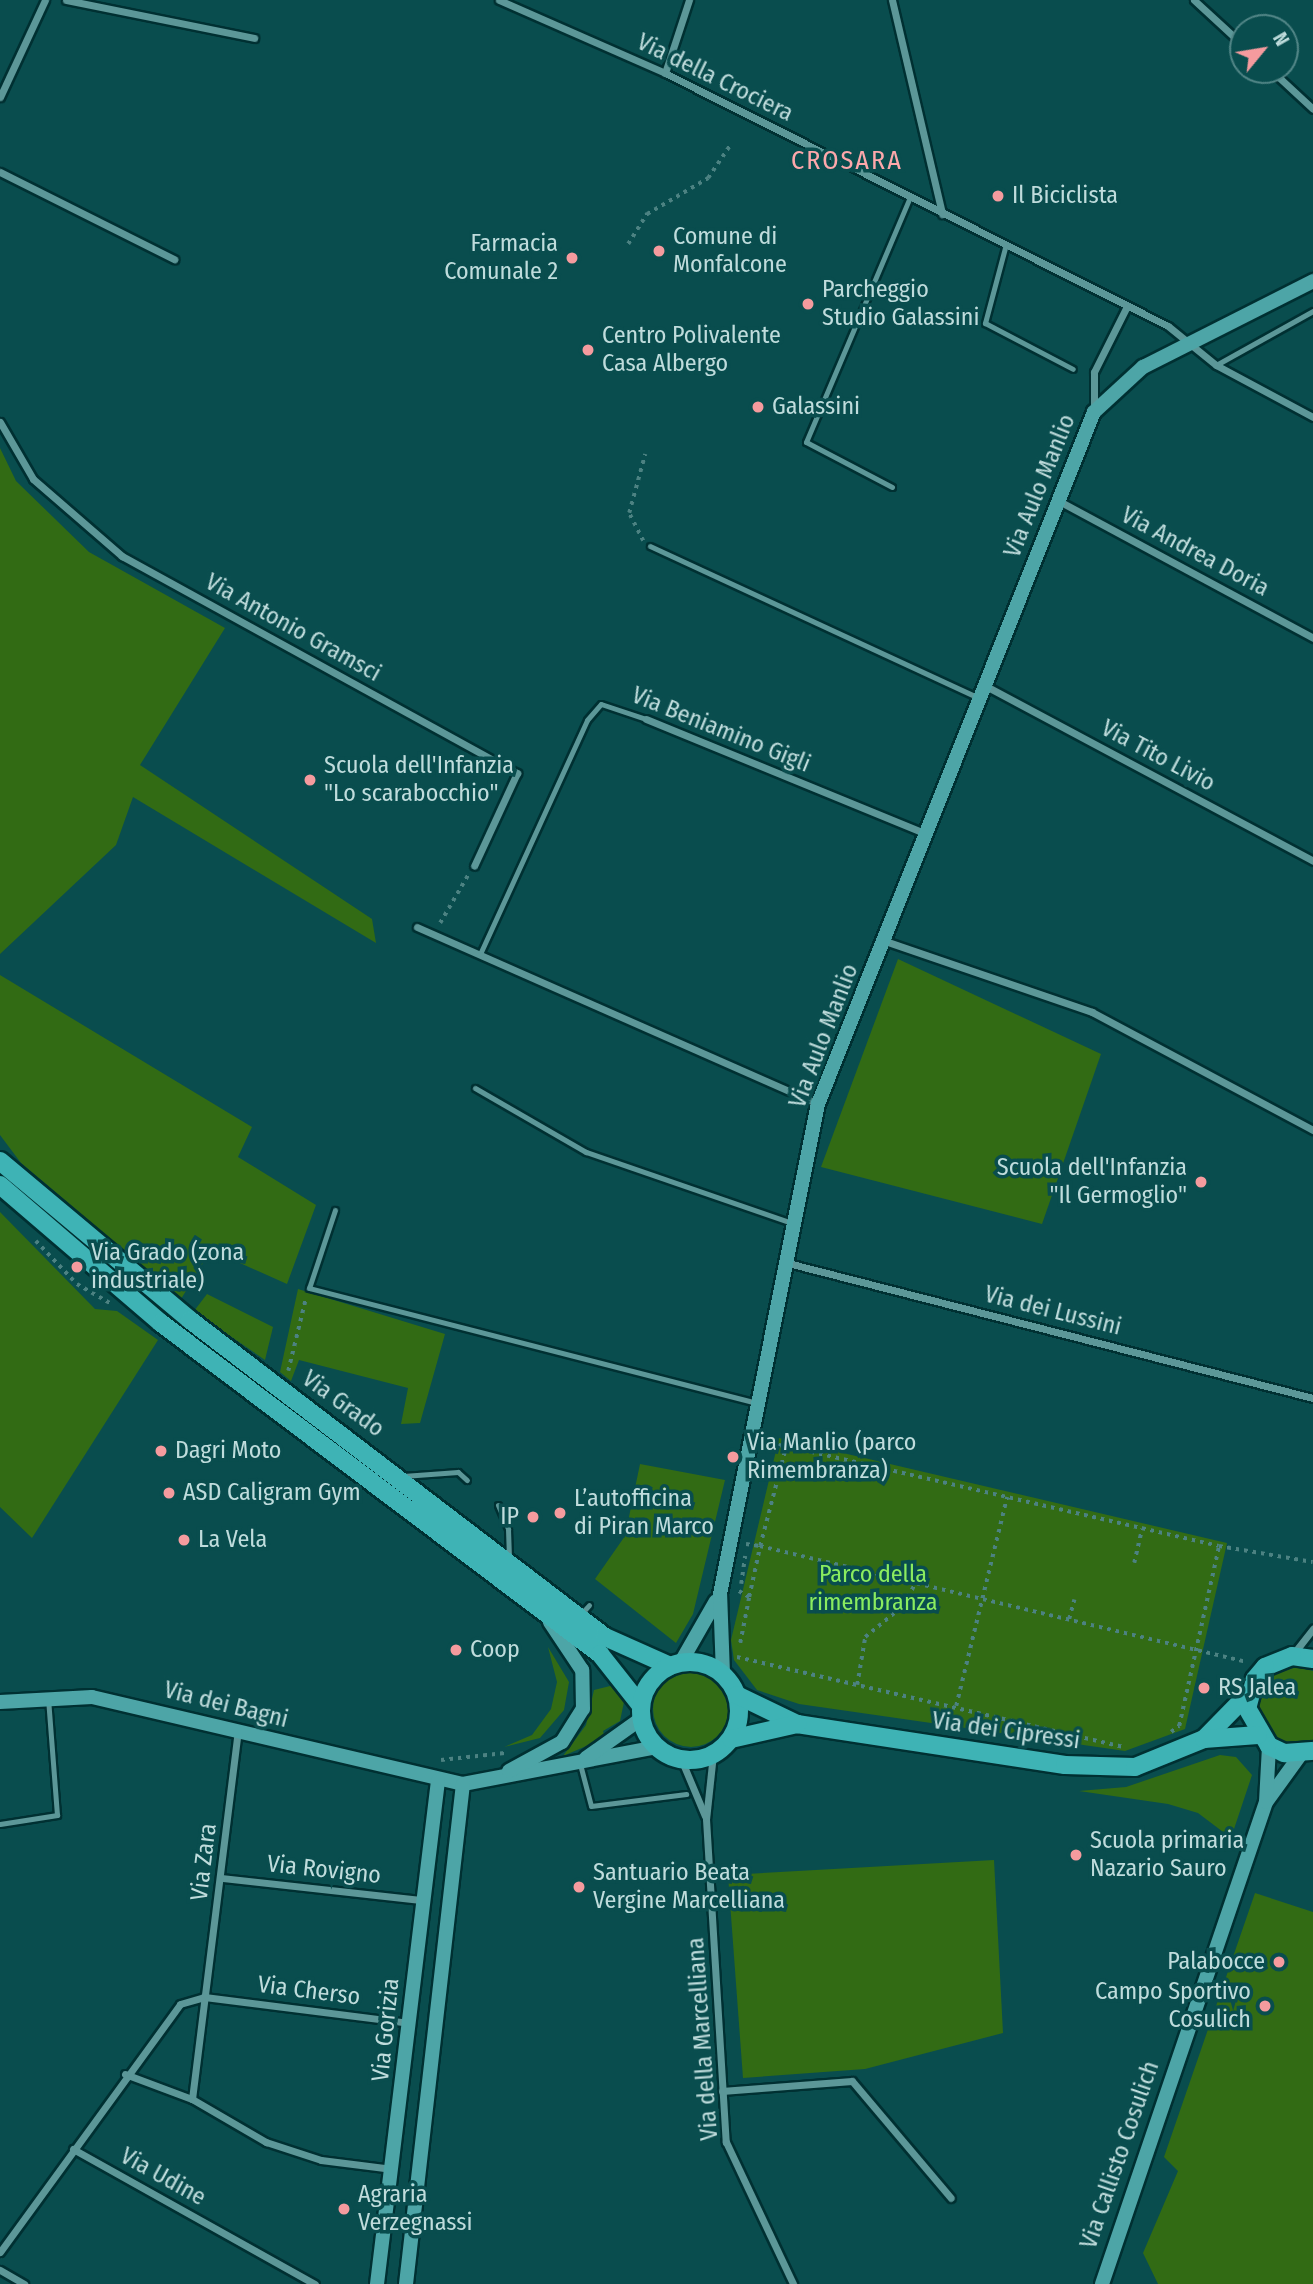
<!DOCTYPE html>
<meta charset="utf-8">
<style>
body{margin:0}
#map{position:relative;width:1313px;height:2284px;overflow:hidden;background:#094d4e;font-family:"Fira Sans Condensed",sans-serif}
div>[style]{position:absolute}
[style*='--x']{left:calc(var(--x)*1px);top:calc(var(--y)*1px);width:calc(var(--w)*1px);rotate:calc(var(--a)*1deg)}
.green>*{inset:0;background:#326b14}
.round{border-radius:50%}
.path>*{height:3.5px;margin-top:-1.75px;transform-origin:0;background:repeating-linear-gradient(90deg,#4c8282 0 3.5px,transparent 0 8.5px)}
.roads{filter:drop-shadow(2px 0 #003032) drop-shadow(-2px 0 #003032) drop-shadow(0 2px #003032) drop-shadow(0 -2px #003032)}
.lane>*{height:5px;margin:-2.5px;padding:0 2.5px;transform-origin:2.5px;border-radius:2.5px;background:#5c9798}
.street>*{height:7px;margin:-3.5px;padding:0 3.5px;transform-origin:3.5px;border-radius:3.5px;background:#5c9798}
.secondary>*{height:14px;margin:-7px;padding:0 7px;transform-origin:7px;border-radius:7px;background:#4da5a7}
.primary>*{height:18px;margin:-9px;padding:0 9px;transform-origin:9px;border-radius:9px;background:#3eb3b5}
.primary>.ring{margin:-9px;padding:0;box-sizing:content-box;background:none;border:18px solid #3eb3b5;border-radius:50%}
.dots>*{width:19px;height:19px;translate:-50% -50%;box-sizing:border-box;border:4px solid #094d4e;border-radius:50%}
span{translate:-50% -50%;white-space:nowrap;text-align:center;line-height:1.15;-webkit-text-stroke:7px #094d4e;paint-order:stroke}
.street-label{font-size:24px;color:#bfdcdc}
.poi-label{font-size:24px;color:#bfdcdc}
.left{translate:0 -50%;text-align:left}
.right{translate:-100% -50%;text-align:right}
.park-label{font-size:24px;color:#8aec5f}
.neighbourhood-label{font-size:26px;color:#fda8ab;letter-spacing:2px}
.north{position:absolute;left:1229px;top:14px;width:70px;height:70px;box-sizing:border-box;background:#094d4e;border:2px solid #528687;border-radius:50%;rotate:60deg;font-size:19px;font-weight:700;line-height:28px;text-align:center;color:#bfdcdc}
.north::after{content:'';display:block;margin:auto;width:24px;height:32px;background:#f59b9e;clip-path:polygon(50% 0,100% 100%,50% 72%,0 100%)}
</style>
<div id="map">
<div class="green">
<i style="clip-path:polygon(0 448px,16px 481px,89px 552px,225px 628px,140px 765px,372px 919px,376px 943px,133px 797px,116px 845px,0 954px)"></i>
<i style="clip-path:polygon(898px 959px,1101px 1054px,1042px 1224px,821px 1167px)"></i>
<i style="clip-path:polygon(0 975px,252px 1127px,238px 1157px,316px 1205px,287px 1284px,211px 1250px,181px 1299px,21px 1163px,0 1135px)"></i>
<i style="clip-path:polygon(0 1212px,95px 1309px,117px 1311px,158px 1340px,32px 1538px,0 1507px)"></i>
<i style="clip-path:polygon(298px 1289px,445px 1334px,420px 1423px,401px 1424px,408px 1388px,299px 1360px,291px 1381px,280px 1372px)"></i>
<i style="clip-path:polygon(207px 1294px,273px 1327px,265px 1360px,194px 1311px)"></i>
<i style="clip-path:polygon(779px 1438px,1227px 1543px,1185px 1729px,1125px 1751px,799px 1704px,757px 1690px,734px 1660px,731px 1640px)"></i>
<i style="clip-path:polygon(640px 1464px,725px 1480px,693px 1614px,676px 1643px,595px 1579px,625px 1536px)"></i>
<i style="clip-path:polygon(548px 1647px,569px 1682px,564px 1710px,540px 1738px,504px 1747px,532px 1735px,551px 1709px,557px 1682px)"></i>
<i style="clip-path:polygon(1297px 1667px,1313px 1671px,1313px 1742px,1301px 1745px,1276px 1740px,1257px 1708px,1273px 1674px)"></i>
<i class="round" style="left:653px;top:1671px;width:76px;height:76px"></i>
<i style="clip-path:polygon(614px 1685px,624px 1702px,620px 1721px,603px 1731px,605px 1738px,563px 1756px,586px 1725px,594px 1690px)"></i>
<i style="clip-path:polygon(1220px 1755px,1236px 1757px,1252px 1775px,1231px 1838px,1198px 1813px,1168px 1804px,1079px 1791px,1126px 1787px)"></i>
<i style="clip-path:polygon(994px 1860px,1003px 2033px,865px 2069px,743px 2078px,728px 1875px)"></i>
<i style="clip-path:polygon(1255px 1893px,1313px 1912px,1313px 2284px,1158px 2284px,1143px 2253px,1178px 2171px,1164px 2157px)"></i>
</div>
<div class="path">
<i style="--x:628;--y:244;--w:36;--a:-58"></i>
<i style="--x:647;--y:214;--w:71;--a:-30.5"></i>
<i style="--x:708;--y:178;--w:41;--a:-55.9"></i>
<i style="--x:643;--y:541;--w:31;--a:-117"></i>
<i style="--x:629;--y:513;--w:61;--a:-74.8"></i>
<i style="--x:440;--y:923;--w:56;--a:-59.7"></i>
<i style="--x:36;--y:1241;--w:59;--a:46.4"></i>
<i style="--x:77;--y:1284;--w:39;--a:30"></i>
<i style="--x:288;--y:1371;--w:76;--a:-76.3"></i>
<i style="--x:770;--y:1444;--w:16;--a:7"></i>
<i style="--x:746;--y:1544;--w:14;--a:8"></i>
<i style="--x:760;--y:1546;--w:103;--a:-75.4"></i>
<i style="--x:786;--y:1446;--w:444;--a:13"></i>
<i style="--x:1134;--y:1563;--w:35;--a:-77"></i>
<i style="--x:741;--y:1584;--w:28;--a:-82"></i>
<i style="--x:739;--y:1591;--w:12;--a:31"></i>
<i style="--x:749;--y:1597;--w:52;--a:-77.8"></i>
<i style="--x:760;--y:1546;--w:501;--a:13.4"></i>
<i style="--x:1069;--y:1619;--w:20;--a:-75"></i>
<i style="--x:740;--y:1643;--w:47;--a:-78.9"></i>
<i style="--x:737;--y:1657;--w:398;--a:13.1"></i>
<i style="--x:857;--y:1685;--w:49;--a:-80.5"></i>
<i style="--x:865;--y:1637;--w:50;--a:-39.4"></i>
<i style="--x:904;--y:1605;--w:25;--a:-63"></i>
<i style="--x:956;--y:1706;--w:215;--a:-76.3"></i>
<i style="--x:1171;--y:1732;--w:10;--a:-37"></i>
<i style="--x:1179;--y:1726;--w:184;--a:-77.5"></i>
<i style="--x:1219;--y:1546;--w:95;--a:9.7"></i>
<i style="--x:441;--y:1760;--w:64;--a:-6.2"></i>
</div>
<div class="roads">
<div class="lane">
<i style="--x:1006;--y:244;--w:82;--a:104.9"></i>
<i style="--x:985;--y:323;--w:99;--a:27.6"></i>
<i style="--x:1216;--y:365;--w:111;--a:-29.1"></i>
<i style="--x:892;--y:487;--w:97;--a:-152.4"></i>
<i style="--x:806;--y:442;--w:266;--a:-67"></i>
<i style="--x:650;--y:546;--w:362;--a:24.8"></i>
<i style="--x:480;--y:954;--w:257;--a:-65.4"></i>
<i style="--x:587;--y:720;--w:21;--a:-49"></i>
<i style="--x:601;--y:704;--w:47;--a:18.4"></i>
<i style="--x:475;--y:1088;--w:128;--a:30"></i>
<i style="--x:586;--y:1152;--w:218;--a:19"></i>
<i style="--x:335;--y:1210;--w:82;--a:108.4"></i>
<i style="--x:309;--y:1288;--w:463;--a:14.4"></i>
<i style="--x:403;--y:1476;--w:55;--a:-4.2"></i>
<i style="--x:458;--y:1472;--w:12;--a:42"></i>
<i style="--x:498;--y:1505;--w:26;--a:67"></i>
<i style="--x:508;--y:1529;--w:29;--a:88"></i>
<i style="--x:581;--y:1614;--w:12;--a:-48"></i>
<i style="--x:580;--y:1764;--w:43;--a:75.3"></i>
<i style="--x:591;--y:1806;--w:96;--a:-7.2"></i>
<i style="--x:0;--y:1824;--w:58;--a:-9"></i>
<i style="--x:57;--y:1815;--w:116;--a:-94.4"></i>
</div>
<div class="street">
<i style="--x:66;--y:0;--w:192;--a:11.4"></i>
<i style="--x:499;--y:0;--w:181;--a:23.7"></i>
<i style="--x:665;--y:73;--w:563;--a:26.7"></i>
<i style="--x:1168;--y:326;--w:62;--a:39.1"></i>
<i style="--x:1216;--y:365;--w:110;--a:28.2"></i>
<i style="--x:892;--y:0;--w:220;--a:76.8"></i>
<i style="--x:1194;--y:0;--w:67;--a:42.6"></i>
<i style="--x:1271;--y:70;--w:57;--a:42.9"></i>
<i style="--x:665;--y:73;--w:77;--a:-71.8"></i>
<i style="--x:0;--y:97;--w:107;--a:-65.1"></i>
<i style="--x:0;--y:172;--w:195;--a:26.6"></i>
<i style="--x:1094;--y:410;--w:38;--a:-90"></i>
<i style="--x:1094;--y:372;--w:74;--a:-63.4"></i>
<i style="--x:0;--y:422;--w:66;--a:59.9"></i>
<i style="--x:33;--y:479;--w:118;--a:40.9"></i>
<i style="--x:122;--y:556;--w:451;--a:28.8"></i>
<i style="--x:517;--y:773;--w:102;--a:114.8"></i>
<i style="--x:1059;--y:501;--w:289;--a:28.3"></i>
<i style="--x:984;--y:685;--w:373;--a:28.1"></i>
<i style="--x:646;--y:719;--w:304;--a:22.3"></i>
<i style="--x:417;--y:927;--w:438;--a:23.8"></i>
<i style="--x:885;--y:941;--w:219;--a:18.9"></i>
<i style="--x:1092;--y:1012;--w:251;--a:28.1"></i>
<i style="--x:784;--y:1262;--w:546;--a:14.42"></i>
<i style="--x:1294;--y:1653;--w:31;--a:-52"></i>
<i style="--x:713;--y:1754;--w:65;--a:96.1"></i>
<i style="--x:706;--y:1819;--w:324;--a:86.5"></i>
<i style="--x:726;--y:2142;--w:157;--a:64.7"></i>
<i style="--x:681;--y:1759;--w:62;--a:67.2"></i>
<i style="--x:222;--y:1878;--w:201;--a:6.3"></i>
<i style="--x:125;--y:2074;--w:72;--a:20.5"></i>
<i style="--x:192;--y:2099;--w:86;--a:30.2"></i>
<i style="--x:266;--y:2142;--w:58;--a:18.1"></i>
<i style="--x:321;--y:2160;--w:72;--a:7.2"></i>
<i style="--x:722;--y:2091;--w:130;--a:-4.4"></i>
<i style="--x:852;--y:2081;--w:153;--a:49.8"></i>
<i style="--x:192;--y:2099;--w:370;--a:-82.9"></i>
<i style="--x:73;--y:2149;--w:277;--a:29.2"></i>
<i style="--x:0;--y:2252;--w:306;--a:-54"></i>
<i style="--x:180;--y:2004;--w:25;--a:-16"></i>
<i style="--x:204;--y:1997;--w:207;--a:7.2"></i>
<i style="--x:0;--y:2270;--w:28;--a:30"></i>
</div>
<div class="secondary">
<i style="--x:681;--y:1662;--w:70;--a:-60.2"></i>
<i style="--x:723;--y:1674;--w:80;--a:-92.1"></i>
<i style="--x:720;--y:1594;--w:500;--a:-78.7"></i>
<i style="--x:818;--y:1104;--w:745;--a:-68.26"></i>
<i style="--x:1094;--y:412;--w:67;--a:-42.6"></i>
<i style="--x:1143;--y:367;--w:191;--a:-26.8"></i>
<i style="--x:0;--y:1702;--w:92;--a:-3.1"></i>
<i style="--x:92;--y:1697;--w:381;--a:13.2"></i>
<i style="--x:463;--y:1784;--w:197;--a:-10.8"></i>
<i style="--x:586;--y:1758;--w:69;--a:-35.5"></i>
<i style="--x:509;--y:1771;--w:60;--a:-28.7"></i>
<i style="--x:562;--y:1742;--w:39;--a:-58"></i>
<i style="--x:583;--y:1709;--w:39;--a:-91"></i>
<i style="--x:582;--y:1670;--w:58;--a:-123.7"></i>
<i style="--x:1267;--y:1801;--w:58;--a:-54.1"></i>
<i style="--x:377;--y:2284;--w:507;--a:-83.09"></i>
<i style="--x:406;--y:2284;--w:503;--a:-83.5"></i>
<i style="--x:1102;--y:2284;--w:509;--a:-71.21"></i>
<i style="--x:1266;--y:1802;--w:56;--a:-86.9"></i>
</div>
<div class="primary">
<i style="--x:0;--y:1161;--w:248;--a:39.9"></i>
<i style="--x:190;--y:1320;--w:522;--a:37.37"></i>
<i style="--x:605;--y:1637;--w:71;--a:24"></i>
<i style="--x:0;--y:1185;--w:212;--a:40.6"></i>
<i style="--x:161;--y:1323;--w:550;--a:37.02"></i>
<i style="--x:600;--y:1654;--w:66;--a:51.7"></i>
<i style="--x:1313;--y:1659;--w:21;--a:-172"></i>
<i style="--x:1292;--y:1656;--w:29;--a:158"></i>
<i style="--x:1265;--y:1667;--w:16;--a:130"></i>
<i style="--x:1255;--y:1679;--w:30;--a:105"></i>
<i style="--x:1247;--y:1708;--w:44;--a:59.9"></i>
<i style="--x:1269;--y:1746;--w:17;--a:25"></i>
<i style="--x:1284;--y:1753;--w:29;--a:-4"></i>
<i class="ring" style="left:641px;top:1662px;width:80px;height:80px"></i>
<i style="--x:737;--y:1695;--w:67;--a:25.8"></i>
<i style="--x:797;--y:1724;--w:271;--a:8.7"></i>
<i style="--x:1065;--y:1765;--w:70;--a:1.6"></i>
<i style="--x:1135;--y:1767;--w:74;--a:-22.1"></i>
<i style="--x:1204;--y:1739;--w:63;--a:-45.6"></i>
<i style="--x:731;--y:1739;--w:68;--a:-12.8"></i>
<i style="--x:1204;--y:1739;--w:54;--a:-4.2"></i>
</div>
</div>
<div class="dots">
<i style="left:998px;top:196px;background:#f59b9e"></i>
<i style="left:659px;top:251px;background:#f59b9e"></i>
<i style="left:572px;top:258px;background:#f59b9e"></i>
<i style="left:808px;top:304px;background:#f59b9e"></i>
<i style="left:588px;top:350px;background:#f59b9e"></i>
<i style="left:758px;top:407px;background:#f59b9e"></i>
<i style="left:310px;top:780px;background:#f59b9e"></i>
<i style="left:1201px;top:1182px;background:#f59b9e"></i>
<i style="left:77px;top:1267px;background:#f59b9e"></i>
<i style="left:161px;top:1451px;background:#f59b9e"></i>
<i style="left:733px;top:1457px;background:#f59b9e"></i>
<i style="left:169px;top:1493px;background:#f59b9e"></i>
<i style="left:560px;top:1513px;background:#f59b9e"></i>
<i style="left:533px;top:1517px;background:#f59b9e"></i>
<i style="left:184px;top:1540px;background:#f59b9e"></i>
<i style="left:456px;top:1650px;background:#f59b9e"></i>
<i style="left:1204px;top:1688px;background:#f59b9e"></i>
<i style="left:1076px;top:1855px;background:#f59b9e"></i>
<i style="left:579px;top:1887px;background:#f59b9e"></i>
<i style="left:1279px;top:1962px;background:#f59b9e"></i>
<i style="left:1265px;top:2006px;background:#f59b9e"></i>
<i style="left:344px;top:2209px;background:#f59b9e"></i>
</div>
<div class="street-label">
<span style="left:715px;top:78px;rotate:26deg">Via della Crociera</span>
<span style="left:1040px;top:486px;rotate:-68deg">Via Aulo Manlio</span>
<span style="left:1195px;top:552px;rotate:28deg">Via Andrea Doria</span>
<span style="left:293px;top:628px;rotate:29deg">Via Antonio Gramsci</span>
<span style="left:721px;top:730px;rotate:22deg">Via Beniamino Gigli</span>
<span style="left:1158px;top:756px;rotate:28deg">Via Tito Livio</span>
<span style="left:824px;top:1036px;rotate:-69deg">Via Aulo Manlio</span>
<span style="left:1053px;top:1311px;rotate:14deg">Via dei Lussini</span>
<span style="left:343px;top:1404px;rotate:36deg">Via Grado</span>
<span style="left:226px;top:1705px;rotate:14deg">Via dei Bagni</span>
<span style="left:1006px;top:1731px;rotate:8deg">Via dei Cipressi</span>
<span style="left:204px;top:1862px;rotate:-83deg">Via Zara</span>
<span style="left:324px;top:1870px;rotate:6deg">Via Rovigno</span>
<span style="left:309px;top:1991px;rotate:7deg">Via Cherso</span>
<span style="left:386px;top:2030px;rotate:-84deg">Via Gorizia</span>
<span style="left:703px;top:2039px;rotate:-94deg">Via della Marcelliana</span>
<span style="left:1120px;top:2155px;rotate:-71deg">Via Callisto Cosulich</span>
<span style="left:163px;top:2177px;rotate:29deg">Via Udine</span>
</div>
<div class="poi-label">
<span class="left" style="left:1012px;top:196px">Il Biciclista</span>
<span class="left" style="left:673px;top:251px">Comune di<br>Monfalcone</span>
<span class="right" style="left:558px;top:258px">Farmacia<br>Comunale 2</span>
<span class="left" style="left:822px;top:304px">Parcheggio<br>Studio Galassini</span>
<span class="left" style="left:602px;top:350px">Centro Polivalente<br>Casa Albergo</span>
<span class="left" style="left:772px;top:407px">Galassini</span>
<span class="left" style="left:324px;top:780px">Scuola dell'Infanzia<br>"Lo scarabocchio"</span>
<span class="right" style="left:1187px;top:1182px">Scuola dell'Infanzia<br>"Il Germoglio"</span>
<span class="left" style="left:91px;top:1267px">Via Grado (zona<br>industriale)</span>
<span class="left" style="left:747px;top:1457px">Via Manlio (parco<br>Rimembranza)</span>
<span class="left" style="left:175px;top:1451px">Dagri Moto</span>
<span class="left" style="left:183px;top:1493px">ASD Caligram Gym</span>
<span class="left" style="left:574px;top:1513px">L’autofficina<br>di Piran Marco</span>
<span class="right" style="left:519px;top:1517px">IP</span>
<span class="left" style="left:198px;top:1540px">La Vela</span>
<span class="left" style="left:470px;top:1650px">Coop</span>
<span class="left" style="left:1218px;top:1688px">RS Jalea</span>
<span class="left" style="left:1090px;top:1855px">Scuola primaria<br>Nazario Sauro</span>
<span class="left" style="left:593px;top:1887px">Santuario Beata<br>Vergine Marcelliana</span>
<span class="right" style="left:1265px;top:1962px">Palabocce</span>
<span class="right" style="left:1251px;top:2006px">Campo Sportivo<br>Cosulich</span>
<span class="left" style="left:358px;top:2209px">Agraria<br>Verzegnassi</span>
</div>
<div class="park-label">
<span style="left:873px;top:1589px">Parco della<br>rimembranza</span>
</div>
<div class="neighbourhood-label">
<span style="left:847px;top:161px">CROSARA</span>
</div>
<div class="north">N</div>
</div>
